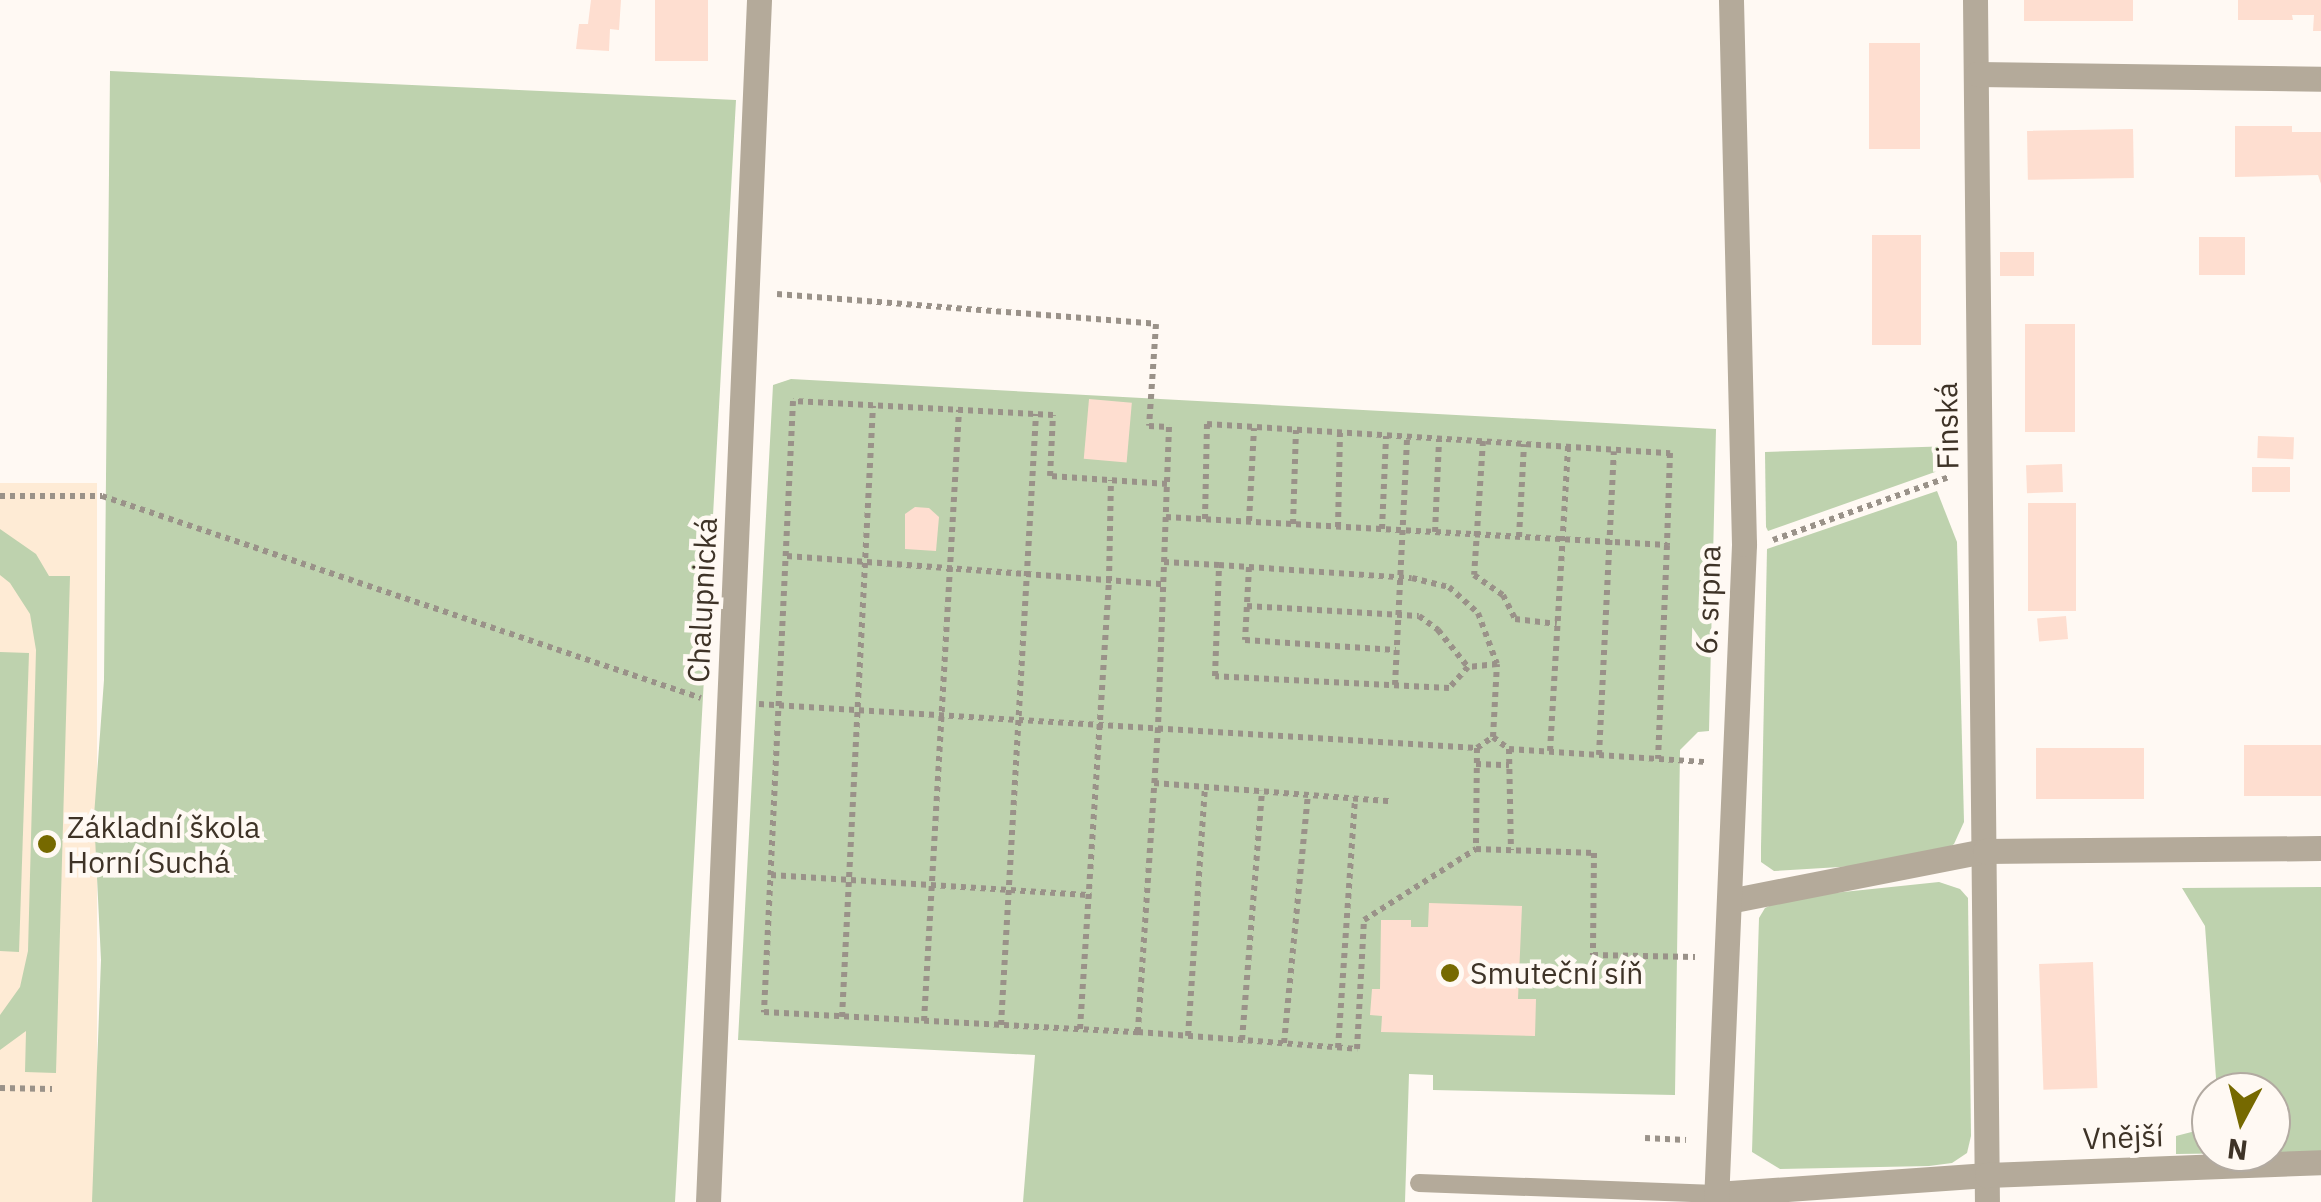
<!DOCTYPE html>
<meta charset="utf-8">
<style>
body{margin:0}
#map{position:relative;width:2321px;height:1202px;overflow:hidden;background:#fff9f3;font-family:"IBM Plex Sans",sans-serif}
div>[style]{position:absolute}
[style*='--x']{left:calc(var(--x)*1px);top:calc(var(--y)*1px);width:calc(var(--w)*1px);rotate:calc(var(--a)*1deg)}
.built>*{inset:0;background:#feebd5;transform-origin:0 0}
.green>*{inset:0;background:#bed2ae}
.building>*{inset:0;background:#feded0;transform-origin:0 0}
.path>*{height:6px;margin-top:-3px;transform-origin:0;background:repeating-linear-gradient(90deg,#9a9289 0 5px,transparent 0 10px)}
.lane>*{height:18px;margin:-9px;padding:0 9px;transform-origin:9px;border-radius:9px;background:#b4aa9a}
.street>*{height:25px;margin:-12.5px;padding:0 12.5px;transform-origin:12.5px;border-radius:12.5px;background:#b4aa9a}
.dots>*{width:28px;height:28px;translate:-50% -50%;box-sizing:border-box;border:5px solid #fff9f3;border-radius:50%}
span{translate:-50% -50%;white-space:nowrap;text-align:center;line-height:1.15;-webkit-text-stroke:9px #fff9f3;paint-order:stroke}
.street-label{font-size:30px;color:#3e3327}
.poi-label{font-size:30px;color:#3e3327}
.left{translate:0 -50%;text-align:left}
.north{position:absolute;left:2191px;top:1072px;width:100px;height:100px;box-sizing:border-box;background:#fff9f3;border:2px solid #b2aaa1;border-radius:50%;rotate:187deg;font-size:28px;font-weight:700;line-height:40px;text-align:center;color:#3e3327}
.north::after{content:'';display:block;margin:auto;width:35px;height:45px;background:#766900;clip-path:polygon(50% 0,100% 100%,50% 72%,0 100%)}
</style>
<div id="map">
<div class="built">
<i style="left:97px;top:483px;width:719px;height:97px;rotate:90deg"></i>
</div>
<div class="green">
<i style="clip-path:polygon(110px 71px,736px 100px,675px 1202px,92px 1202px,101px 960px,94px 816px,104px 680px)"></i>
<i style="clip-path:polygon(791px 379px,1716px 429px,1709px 731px,1698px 732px,1680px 750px,1675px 1095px,1433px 1090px,1433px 1075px,1409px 1074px,1405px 1202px,1023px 1202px,1035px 1055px,738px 1040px,773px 385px)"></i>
<i style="clip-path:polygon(1954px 446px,1951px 457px,1935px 472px,1768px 531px,1766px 527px,1765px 452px)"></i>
<i style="clip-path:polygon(1937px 491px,1957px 542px,1964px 822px,1954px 844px,1944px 851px,1889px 864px,1774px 871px,1761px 862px,1761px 848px,1767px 549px)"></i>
<i style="clip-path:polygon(0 529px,36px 554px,49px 576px,70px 576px,56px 1073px,25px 1072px,26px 1031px,0 1050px,0 1015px,20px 987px,28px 951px,36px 650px,30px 614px,10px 583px,0 575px)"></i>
<i style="clip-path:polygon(0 652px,29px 653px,19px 952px,0 951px)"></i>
<i style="clip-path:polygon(1939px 882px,1960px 889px,1968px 898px,1971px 1136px,1967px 1153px,1952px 1163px,1929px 1166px,1780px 1169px,1752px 1152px,1759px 918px,1765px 908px,1786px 898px)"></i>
<i style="clip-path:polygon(2321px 887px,2321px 1152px,2176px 1154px,2176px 1136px,2211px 1127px,2211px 1152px,2271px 1152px,2271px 1092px,2217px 1092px,2205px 926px,2182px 888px)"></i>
</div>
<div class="building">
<i style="clip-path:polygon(591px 0,621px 0,619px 30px,610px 29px,609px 51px,576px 49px,579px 24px,588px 24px)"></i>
<i style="left:655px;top:0;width:53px;height:61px"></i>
<i style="left:2024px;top:0;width:109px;height:21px"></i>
<i style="clip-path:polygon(2238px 0,2321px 0,2321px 31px,2313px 31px,2314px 15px,2292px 15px,2293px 20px,2238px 20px)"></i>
<i style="left:1869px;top:43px;width:51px;height:106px"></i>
<i style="clip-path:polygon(2235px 126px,2292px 126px,2292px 132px,2321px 132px,2321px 184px,2318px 175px,2235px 177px)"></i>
<i style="left:2133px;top:129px;width:49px;height:106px;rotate:89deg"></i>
<i style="left:1921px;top:235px;width:110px;height:49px;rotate:90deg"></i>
<i style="left:2199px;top:237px;width:46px;height:38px"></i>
<i style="left:2000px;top:252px;width:34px;height:24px"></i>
<i style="left:2025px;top:324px;width:50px;height:108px"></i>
<i style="left:1089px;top:399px;width:43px;height:60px;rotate:5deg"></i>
<i style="left:2258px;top:436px;width:36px;height:22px;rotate:2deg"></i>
<i style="left:2062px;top:464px;width:28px;height:36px;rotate:88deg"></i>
<i style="left:2290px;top:467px;width:25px;height:38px;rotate:90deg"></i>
<i style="left:2028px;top:503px;width:48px;height:108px"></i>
<i style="clip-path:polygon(915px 507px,929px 508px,939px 517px,936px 551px,905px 549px,905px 514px)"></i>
<i style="left:2066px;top:616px;width:23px;height:29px;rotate:85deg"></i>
<i style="left:2321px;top:745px;width:51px;height:77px;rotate:90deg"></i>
<i style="left:2144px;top:748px;width:51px;height:108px;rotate:90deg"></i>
<i style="clip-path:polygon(1429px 903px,1522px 906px,1518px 999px,1536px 999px,1535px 1036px,1381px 1032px,1382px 1016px,1370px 1015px,1372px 989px,1380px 989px,1381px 920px,1411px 920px,1411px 927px,1428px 927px)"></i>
<i style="left:2093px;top:962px;width:126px;height:54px;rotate:88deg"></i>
</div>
<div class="path">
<i style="--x:777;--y:294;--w:380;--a:4.5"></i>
<i style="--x:1156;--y:324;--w:102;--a:93.9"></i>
<i style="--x:1149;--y:426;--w:20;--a:3"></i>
<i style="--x:1169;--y:427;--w:301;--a:92.1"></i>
<i style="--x:1158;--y:728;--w:305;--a:93.8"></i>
<i style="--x:1483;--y:441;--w:134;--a:93.8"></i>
<i style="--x:1474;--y:575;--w:35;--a:35"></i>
<i style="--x:1503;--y:595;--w:27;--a:63"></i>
<i style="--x:1515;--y:619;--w:42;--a:6.8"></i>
<i style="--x:1167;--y:484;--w:117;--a:-176.1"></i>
<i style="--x:1050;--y:476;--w:61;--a:-87.2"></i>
<i style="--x:1053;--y:415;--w:260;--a:-176.9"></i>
<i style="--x:793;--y:401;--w:612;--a:92.72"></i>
<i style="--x:764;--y:1012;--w:375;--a:3.1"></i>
<i style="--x:1138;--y:1032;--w:220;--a:4.4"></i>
<i style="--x:1357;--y:1049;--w:129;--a:-86.9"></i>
<i style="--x:1364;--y:920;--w:133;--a:-32.4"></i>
<i style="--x:0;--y:496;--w:102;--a:0"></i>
<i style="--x:102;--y:496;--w:632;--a:18.64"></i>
<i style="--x:1166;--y:517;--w:502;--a:3.2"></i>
<i style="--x:1667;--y:545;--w:214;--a:92.4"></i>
<i style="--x:1205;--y:519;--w:95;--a:-88.8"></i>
<i style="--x:1207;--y:424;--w:464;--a:3.6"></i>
<i style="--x:1670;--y:453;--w:92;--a:91.9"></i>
<i style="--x:1249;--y:521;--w:93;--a:-86.9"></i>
<i style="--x:1293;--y:524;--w:94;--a:-88.2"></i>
<i style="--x:1338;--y:527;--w:94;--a:-88.8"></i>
<i style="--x:1382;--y:529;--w:93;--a:-87.5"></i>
<i style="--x:1435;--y:532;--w:93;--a:-87.5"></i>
<i style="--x:1519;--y:537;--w:93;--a:-86.9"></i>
<i style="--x:1773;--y:540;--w:187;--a:-19.7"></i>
<i style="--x:787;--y:556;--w:377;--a:4.3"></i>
<i style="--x:1164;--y:562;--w:55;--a:3.1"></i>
<i style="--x:1219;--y:565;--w:193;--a:3.9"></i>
<i style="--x:1412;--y:578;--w:38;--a:14"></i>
<i style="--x:1449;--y:587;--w:39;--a:42"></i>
<i style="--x:1478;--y:613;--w:54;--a:69.6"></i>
<i style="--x:1497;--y:664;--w:29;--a:174"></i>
<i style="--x:1468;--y:667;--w:28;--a:132"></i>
<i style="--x:1449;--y:688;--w:234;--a:-177.1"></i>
<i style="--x:1215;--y:676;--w:111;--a:-87.9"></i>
<i style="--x:1249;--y:567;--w:73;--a:93.1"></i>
<i style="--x:1245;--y:640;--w:151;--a:3.8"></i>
<i style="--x:1247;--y:606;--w:172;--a:3.3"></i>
<i style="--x:1419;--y:616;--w:24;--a:36"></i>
<i style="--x:1438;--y:630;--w:48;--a:51"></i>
<i style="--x:1395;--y:685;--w:248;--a:-87.2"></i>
<i style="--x:759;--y:704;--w:719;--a:3.51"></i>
<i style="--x:1477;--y:748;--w:19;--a:-35"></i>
<i style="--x:1493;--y:737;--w:20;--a:37"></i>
<i style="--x:1509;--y:749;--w:198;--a:3.8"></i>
<i style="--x:1493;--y:737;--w:73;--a:-86.9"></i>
<i style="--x:1477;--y:748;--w:101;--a:90.6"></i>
<i style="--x:1476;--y:849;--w:118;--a:1.9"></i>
<i style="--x:1594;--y:853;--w:102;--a:90.6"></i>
<i style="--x:1593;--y:955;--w:102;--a:1.1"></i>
<i style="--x:1509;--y:749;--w:101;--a:88.9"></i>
<i style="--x:1550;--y:751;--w:306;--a:-86.6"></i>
<i style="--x:1599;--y:755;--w:304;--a:-87.2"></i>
<i style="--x:1476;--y:764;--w:33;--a:2"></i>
<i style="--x:1154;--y:783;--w:237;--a:4.4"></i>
<i style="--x:771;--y:875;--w:321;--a:3.6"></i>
<i style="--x:842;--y:1017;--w:612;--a:-87.1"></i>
<i style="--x:924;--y:1021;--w:612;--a:-86.72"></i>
<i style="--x:1001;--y:1025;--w:612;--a:-86.72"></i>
<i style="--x:1080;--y:1029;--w:449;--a:-86.3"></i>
<i style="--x:1109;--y:581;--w:101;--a:-88.9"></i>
<i style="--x:1188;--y:1036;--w:250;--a:-86.1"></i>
<i style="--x:1242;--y:1040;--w:250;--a:-85.4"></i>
<i style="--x:1284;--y:1043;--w:249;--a:-84.5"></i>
<i style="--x:1338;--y:1048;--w:251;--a:-86.1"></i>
<i style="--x:0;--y:1088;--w:52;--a:1.1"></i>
<i style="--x:1645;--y:1138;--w:41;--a:2.8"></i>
</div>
<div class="lane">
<i style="--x:1419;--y:1183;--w:297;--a:2.1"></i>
</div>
<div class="street">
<i style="--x:1975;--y:0;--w:1202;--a:89.43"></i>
<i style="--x:1977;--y:74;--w:344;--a:0.8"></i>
<i style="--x:1729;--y:901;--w:261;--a:-11.1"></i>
<i style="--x:1985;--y:851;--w:336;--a:-0.5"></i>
<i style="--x:1716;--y:1194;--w:272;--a:-4"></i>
<i style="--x:1987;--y:1175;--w:334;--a:-2.2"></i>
<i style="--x:708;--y:1202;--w:1203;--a:-87.57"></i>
<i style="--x:1716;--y:1202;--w:659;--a:-87.56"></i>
<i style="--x:1744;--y:544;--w:544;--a:-91.37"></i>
</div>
<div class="dots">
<i style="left:47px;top:844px;background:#766900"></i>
<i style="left:1450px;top:973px;background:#766900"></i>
</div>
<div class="street-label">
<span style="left:1947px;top:426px;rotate:-91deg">Finská</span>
<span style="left:702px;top:600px;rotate:-87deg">Chalupnická</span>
<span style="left:1708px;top:600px;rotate:-88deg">6. srpna</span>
<span style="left:2123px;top:1137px;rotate:-2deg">Vnější</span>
</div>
<div class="poi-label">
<span class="left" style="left:67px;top:844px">Základní škola<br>Horní Suchá</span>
<span class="left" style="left:1470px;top:973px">Smuteční síň</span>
</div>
<div class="north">N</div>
</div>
